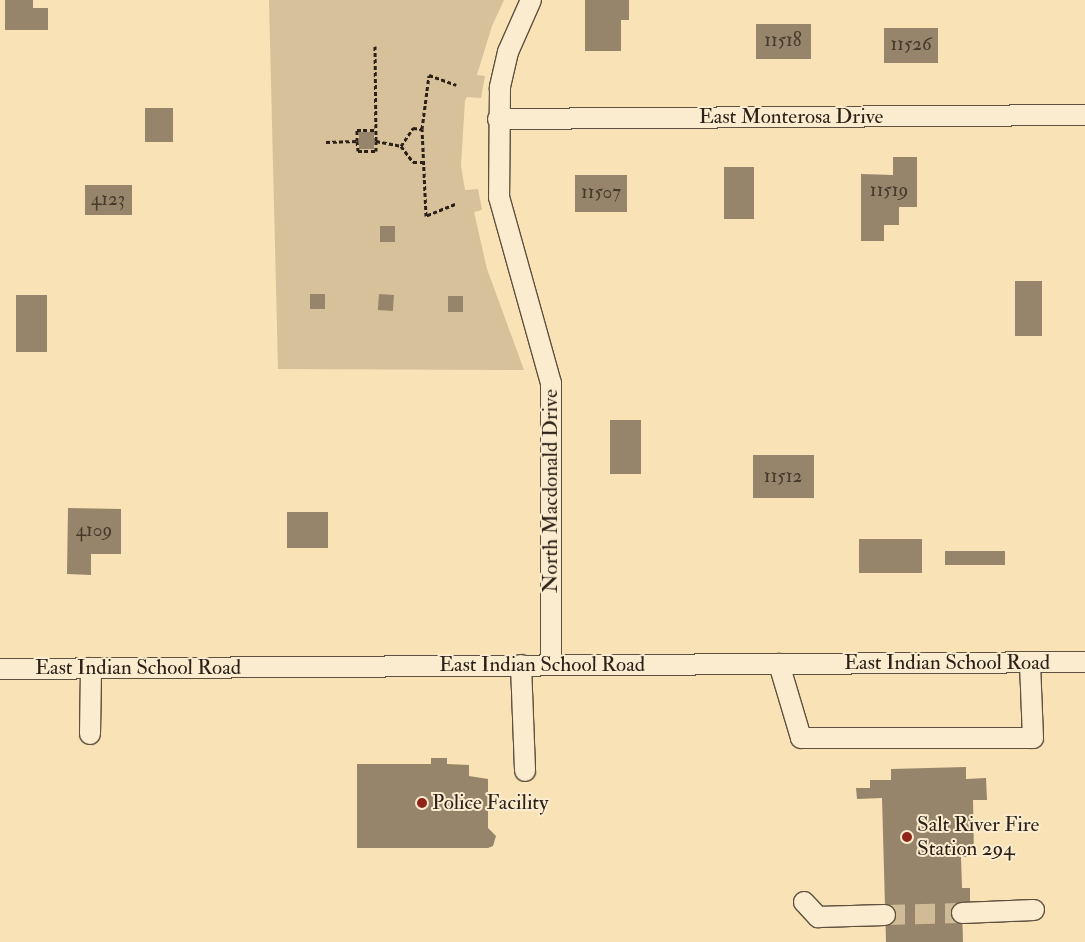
<!DOCTYPE html>
<style>
body{margin:0}
#map{position:relative;width:1085px;height:942px;overflow:hidden;background:#f9e2b5;font-family:"IM FELL Double Pica",serif}
div>[style]{position:absolute}
[style*='--x']{left:calc(var(--x)*1px);top:calc(var(--y)*1px);width:calc(var(--w)*1px);rotate:calc(var(--a)*1deg)}
.green>*{inset:0;background:#d6c19a}
.building>*{inset:0;background:#96856a;transform-origin:0 0}
.minor-tunnel>*{height:20px;margin-top:-10px;transform-origin:0;background:repeating-linear-gradient(90deg,#d0bb96 0 20px,transparent 0 30px)}
.path>*{height:3px;margin-top:-1.5px;transform-origin:0;background:repeating-linear-gradient(90deg,#2b2118 0 4px,transparent 0 6.5px)}
.roads{filter:drop-shadow(1px 0 #5e513f) drop-shadow(-1px 0 #5e513f) drop-shadow(0 1px #5e513f) drop-shadow(0 -1px #5e513f)}
.minor>*{height:20px;margin:-10px;padding:0 10px;transform-origin:10px;border-radius:10px;background:#fbeccf}
.dots>*{width:14px;height:14px;translate:-50% -50%;box-sizing:border-box;border:2px solid #fbeccf;border-radius:50%}
span{translate:-50% -50%;white-space:nowrap;text-align:center;line-height:1.15;-webkit-text-stroke:4px #fbeccf;paint-order:stroke}
.number-label{font-size:19px;color:#463a2c}
.number-label span{-webkit-text-stroke-width:0}
.street-label{font-size:21px;color:#2b2118}
.poi-label{font-size:21px;color:#2b2118}
.left{translate:0 -50%;text-align:left}
</style>
<div id="map">
<div class="green">
<i style="clip-path:polygon(269px 0,504px 0,492px 26px,477px 75px,485px 76px,481px 98px,467px 97px,465px 100px,461px 166px,465px 190px,478px 189px,482px 210px,474px 212px,487px 269px,524px 370px,278px 369px)"></i>
</div>
<div class="building">
<i style="clip-path:polygon(5px 0,33px 0,33px 8px,48px 8px,48px 30px,5px 30px)"></i>
<i style="clip-path:polygon(585px 0,629px 0,629px 20px,621px 20px,621px 51px,585px 51px)"></i>
<i style="left:756px;top:24px;width:55px;height:35px"></i>
<i style="left:884px;top:28px;width:54px;height:35px"></i>
<i style="left:145px;top:108px;width:28px;height:34px"></i>
<i style="left:359px;top:132px;width:15px;height:17px"></i>
<i style="clip-path:polygon(893px 157px,917px 157px,917px 207px,899px 207px,899px 225px,884px 225px,884px 241px,861px 241px,861px 174px,893px 175px)"></i>
<i style="left:724px;top:167px;width:30px;height:52px"></i>
<i style="left:575px;top:175px;width:52px;height:37px"></i>
<i style="left:85px;top:185px;width:47px;height:30px"></i>
<i style="left:380px;top:226px;width:15px;height:16px"></i>
<i style="left:1015px;top:281px;width:27px;height:55px"></i>
<i style="left:310px;top:294px;width:15px;height:15px"></i>
<i style="left:379px;top:294px;width:15px;height:16px;rotate:4deg"></i>
<i style="left:16px;top:295px;width:31px;height:57px"></i>
<i style="left:448px;top:296px;width:15px;height:16px"></i>
<i style="left:610px;top:420px;width:31px;height:54px"></i>
<i style="left:753px;top:455px;width:61px;height:43px"></i>
<i style="clip-path:polygon(68px 508px,121px 509px,121px 554px,91px 554px,91px 575px,67px 574px)"></i>
<i style="left:287px;top:512px;width:41px;height:36px"></i>
<i style="left:859px;top:539px;width:63px;height:34px"></i>
<i style="left:945px;top:551px;width:60px;height:14px"></i>
<i style="clip-path:polygon(431px 758px,447px 758px,447px 764px,469px 765px,469px 776px,488px 779px,488px 828px,496px 836px,493px 846px,488px 848px,357px 848px,357px 764px,431px 764px)"></i>
<i style="clip-path:polygon(966px 767px,966px 779px,986px 778px,987px 800px,973px 800px,974px 857px,961px 857px,962px 888px,970px 888px,970px 907px,962px 907px,963px 942px,886px 942px,882px 798px,857px 799px,856px 788px,870px 788px,870px 780px,891px 780px,891px 769px)"></i>
</div>
<div class="minor-tunnel">
<i style="--x:885;--y:915;--w:77;--a:-1.5"></i>
</div>
<div class="path">
<i style="--x:375;--y:46;--w:95;--a:89.4"></i>
<i style="--x:376;--y:141;--w:25;--a:11"></i>
<i style="--x:401;--y:146;--w:20;--a:53"></i>
<i style="--x:413;--y:162;--w:9;--a:0"></i>
<i style="--x:357;--y:141;--w:10;--a:84"></i>
<i style="--x:358;--y:151;--w:18;--a:0"></i>
<i style="--x:376;--y:151;--w:10;--a:-90"></i>
<i style="--x:326;--y:142;--w:31;--a:-2"></i>
<i style="--x:357;--y:141;--w:11;--a:-90"></i>
<i style="--x:357;--y:130;--w:19;--a:0"></i>
<i style="--x:401;--y:146;--w:22;--a:-56"></i>
<i style="--x:413;--y:128;--w:9;--a:6"></i>
<i style="--x:455;--y:204;--w:31;--a:158"></i>
<i style="--x:426;--y:216;--w:87;--a:-92.6"></i>
<i style="--x:422;--y:129;--w:54;--a:-82.6"></i>
<i style="--x:429;--y:75;--w:29;--a:20"></i>
</div>
<div class="roads">
<div class="minor">
<i style="--x:531;--y:0;--w:57;--a:113.9"></i>
<i style="--x:508;--y:52;--w:37;--a:103"></i>
<i style="--x:500;--y:88;--w:109;--a:90.5"></i>
<i style="--x:499;--y:197;--w:193;--a:74.4"></i>
<i style="--x:551;--y:383;--w:282;--a:90"></i>
<i style="--x:498;--y:119;--w:587;--a:-0.39"></i>
<i style="--x:779;--y:664;--w:77;--a:73.4"></i>
<i style="--x:801;--y:738;--w:232;--a:0"></i>
<i style="--x:1033;--y:738;--w:76;--a:-92.3"></i>
<i style="--x:521;--y:665;--w:106;--a:87.8"></i>
<i style="--x:0;--y:669;--w:1085;--a:-0.37"></i>
<i style="--x:90;--y:734;--w:66;--a:-89.1"></i>
<i style="--x:804;--y:902;--w:21;--a:47"></i>
<i style="--x:818;--y:917;--w:67;--a:-1.7"></i>
<i style="--x:962;--y:913;--w:72;--a:-2.4"></i>
</div>
</div>
<div class="dots">
<i style="left:422px;top:803px;background:#8f2418"></i>
<i style="left:907px;top:837px;background:#8f2418"></i>
</div>
<div class="number-label">
<span style="left:783px;top:41px">11518</span>
<span style="left:911px;top:45px">11526</span>
<span style="left:889px;top:191px">11519</span>
<span style="left:601px;top:193px">11507</span>
<span style="left:108px;top:200px">4123</span>
<span style="left:783px;top:477px">11512</span>
<span style="left:94px;top:531px">4109</span>
</div>
<div class="street-label">
<span style="left:791px;top:117px">East Monterosa Drive</span>
<span style="left:551px;top:491px;rotate:-90deg">North Macdonald Drive</span>
<span style="left:947px;top:663px">East Indian School Road</span>
<span style="left:542px;top:665px">East Indian School Road</span>
<span style="left:138px;top:668px">East Indian School Road</span>
</div>
<div class="poi-label">
<span class="left" style="left:432px;top:803px">Police Facility</span>
<span class="left" style="left:917px;top:837px">Salt River Fire<br>Station 294</span>
</div>
</div>
